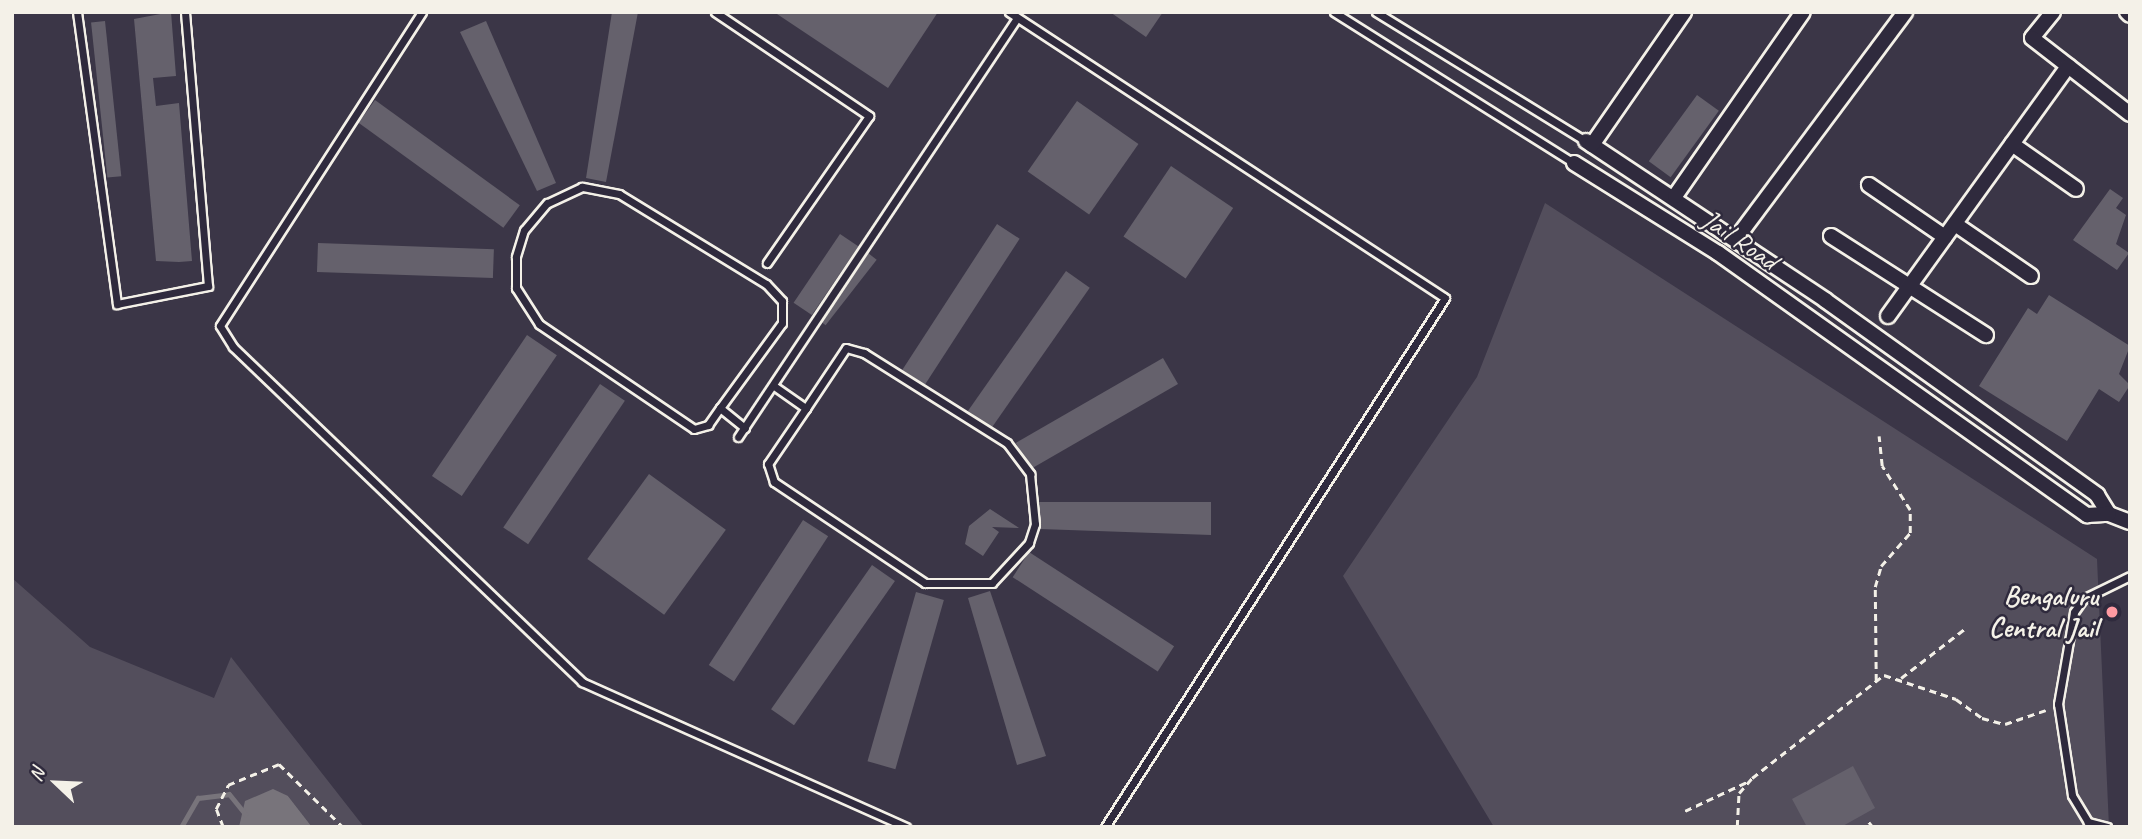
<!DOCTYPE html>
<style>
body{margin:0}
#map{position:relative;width:2142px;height:839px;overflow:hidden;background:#3b3647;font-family:Caveat,sans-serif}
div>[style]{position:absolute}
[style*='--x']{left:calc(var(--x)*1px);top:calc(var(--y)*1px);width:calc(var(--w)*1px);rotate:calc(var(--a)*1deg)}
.green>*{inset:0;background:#534e5c}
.water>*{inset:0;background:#78747b}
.stream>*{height:5px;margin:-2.5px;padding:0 2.5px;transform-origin:2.5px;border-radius:2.5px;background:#78747b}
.building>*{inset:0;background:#65616c;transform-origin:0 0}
.path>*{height:2.5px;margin-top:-1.25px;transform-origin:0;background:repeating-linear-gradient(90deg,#f4f1e8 0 7px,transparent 0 12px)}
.roads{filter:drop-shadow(2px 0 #f4f1e8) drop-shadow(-2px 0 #f4f1e8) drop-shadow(0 2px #f4f1e8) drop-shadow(0 -2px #f4f1e8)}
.lane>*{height:7px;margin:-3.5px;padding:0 3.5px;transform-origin:3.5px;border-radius:3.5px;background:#2f2a3d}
.street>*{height:14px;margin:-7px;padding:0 7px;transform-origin:7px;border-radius:7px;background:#2f2a3d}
.dots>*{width:19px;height:19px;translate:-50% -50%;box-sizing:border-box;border:4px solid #2f2a3d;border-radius:50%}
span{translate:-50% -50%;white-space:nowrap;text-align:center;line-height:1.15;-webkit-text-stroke:5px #2f2a3d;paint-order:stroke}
.street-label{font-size:28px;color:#f4f1e8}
.poi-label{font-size:28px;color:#f4f1e8;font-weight:700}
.right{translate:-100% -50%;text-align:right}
.frame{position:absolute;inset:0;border:14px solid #f4f1e8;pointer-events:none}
.north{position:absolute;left:21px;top:748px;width:70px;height:70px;-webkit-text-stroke:5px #2f2a3d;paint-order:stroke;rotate:293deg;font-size:19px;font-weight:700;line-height:28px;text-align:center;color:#f4f1e8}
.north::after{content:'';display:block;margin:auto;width:24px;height:32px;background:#f4f1e8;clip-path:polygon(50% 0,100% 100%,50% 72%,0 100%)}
</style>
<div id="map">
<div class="green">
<i style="clip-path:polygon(1545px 203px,2097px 559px,2109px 827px,1494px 827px,1343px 576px,1477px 377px)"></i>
<i style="clip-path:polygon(12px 578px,90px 647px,214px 698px,231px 657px,364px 827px,312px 827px,288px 796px,239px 827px,12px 827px)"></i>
</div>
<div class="water">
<i style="clip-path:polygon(273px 789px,288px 796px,312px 827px,239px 827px,245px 801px)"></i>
</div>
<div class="stream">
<i style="--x:181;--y:827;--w:34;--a:-60"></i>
<i style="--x:198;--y:798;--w:31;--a:-7"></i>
<i style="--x:229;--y:794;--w:26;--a:51"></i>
</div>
<div class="building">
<i style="clip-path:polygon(171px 12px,176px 76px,153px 78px,156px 106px,179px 103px,192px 261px,179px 262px,156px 261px,134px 19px)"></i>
<i style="clip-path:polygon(612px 12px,638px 12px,606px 182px,586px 178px)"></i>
<i style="clip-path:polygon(774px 12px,938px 12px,888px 88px)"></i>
<i style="clip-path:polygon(1110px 12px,1163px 12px,1146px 37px)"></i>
<i style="left:105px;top:21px;width:156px;height:14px;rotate:84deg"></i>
<i style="clip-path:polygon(486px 21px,556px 183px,537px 191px,460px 32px)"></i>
<i style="left:1697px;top:95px;width:27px;height:82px;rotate:36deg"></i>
<i style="left:375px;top:100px;width:179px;height:28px;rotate:36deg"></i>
<i style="left:1077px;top:101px;width:75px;height:86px;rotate:35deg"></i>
<i style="left:1171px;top:166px;width:75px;height:85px;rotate:34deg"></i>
<i style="clip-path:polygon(2110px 189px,2123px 198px,2116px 208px,2126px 215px,2116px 244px,2129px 253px,2117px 270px,2073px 240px)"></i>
<i style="left:997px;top:224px;width:27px;height:174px;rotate:33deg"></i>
<i style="left:840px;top:234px;width:22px;height:83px;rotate:34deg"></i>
<i style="left:318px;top:243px;width:176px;height:29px;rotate:2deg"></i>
<i style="left:868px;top:253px;width:11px;height:83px;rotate:38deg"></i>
<i style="left:1066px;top:271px;width:29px;height:171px;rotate:35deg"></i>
<i style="clip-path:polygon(2049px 295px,2130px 346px,2119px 374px,2130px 385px,2119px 402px,2099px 389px,2067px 441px,1979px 386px,2028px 308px,2037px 314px)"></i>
<i style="left:527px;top:335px;width:36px;height:170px;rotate:34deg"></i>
<i style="left:1163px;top:358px;width:30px;height:170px;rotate:60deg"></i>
<i style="left:600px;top:384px;width:30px;height:173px;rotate:34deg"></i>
<i style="left:649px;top:474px;width:95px;height:105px;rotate:36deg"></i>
<i style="clip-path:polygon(1039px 502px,1211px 502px,1211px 535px,1040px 529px)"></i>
<i style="clip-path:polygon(990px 509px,1019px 528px,992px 527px,999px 532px,983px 556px,965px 544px,969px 526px)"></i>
<i style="left:803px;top:520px;width:30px;height:173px;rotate:33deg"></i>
<i style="left:1029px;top:552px;width:173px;height:30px;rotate:33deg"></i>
<i style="left:872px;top:565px;width:28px;height:176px;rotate:35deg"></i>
<i style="clip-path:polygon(990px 591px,1046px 756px,1017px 765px,968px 598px)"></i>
<i style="left:916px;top:592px;width:29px;height:176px;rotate:16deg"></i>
<i style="clip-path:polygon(1853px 766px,1875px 808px,1841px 827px,1807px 827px,1792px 799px)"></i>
</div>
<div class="path">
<i style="--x:1901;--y:678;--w:83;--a:-37.7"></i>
<i style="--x:1876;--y:681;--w:94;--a:-90.6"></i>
<i style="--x:1875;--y:587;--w:22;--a:-74"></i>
<i style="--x:1881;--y:566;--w:44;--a:-48.7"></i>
<i style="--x:1910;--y:533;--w:23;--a:-90"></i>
<i style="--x:1910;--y:510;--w:52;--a:-122.5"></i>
<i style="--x:1882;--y:466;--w:30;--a:-96"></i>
<i style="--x:1685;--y:811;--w:68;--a:-25.1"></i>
<i style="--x:1869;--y:822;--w:6;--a:51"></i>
<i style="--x:223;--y:827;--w:19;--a:-111"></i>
<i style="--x:216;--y:809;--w:27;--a:-63"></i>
<i style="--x:228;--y:785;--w:55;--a:-22.4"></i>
<i style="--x:279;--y:764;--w:90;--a:44.5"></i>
<i style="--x:1737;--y:827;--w:34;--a:-87"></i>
<i style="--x:1739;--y:793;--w:20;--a:-49"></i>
<i style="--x:1752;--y:778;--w:167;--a:-38"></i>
<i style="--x:1884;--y:675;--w:76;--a:18.4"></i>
<i style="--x:1956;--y:699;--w:32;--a:36"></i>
<i style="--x:1982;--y:718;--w:24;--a:15"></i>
<i style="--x:2005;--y:724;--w:43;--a:-18.9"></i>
</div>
<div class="roads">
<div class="lane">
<i style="--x:77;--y:12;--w:295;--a:82.2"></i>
<i style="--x:117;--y:304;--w:93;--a:-11.2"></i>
<i style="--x:208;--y:286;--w:275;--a:-94.8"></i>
<i style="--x:422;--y:12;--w:373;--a:122.8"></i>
<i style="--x:220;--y:326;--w:25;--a:58"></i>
<i style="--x:233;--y:347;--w:484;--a:43.8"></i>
<i style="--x:582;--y:682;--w:355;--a:24.1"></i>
<i style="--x:715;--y:12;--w:186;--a:34"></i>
<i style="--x:869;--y:116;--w:179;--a:124.8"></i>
<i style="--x:1009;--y:12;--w:521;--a:33.26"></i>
<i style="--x:1445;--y:298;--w:629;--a:122.73"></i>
<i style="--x:1334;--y:12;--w:284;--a:32.2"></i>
<i style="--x:1376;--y:12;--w:246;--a:31.6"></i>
<i style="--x:774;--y:386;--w:39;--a:35"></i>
<i style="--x:806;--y:408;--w:72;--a:-56.3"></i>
<i style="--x:846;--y:348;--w:19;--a:16"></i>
<i style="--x:864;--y:353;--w:169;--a:32.2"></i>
<i style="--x:1007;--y:443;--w:39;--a:53"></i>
<i style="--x:1030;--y:474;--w:50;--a:84.3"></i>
<i style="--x:1035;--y:524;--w:20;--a:108"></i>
<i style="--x:1029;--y:543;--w:54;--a:132.8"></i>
<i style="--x:992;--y:583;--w:67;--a:180"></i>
<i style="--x:925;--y:583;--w:182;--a:-146.2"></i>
<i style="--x:774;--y:482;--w:19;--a:-108"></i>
<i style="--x:768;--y:464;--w:68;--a:-55.8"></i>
<i style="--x:720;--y:408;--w:105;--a:-53.9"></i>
<i style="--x:782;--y:323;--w:22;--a:-90"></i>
<i style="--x:782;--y:301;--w:23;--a:-133"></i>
<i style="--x:766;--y:284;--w:172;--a:-148.5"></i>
<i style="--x:619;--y:194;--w:38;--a:-169"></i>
<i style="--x:582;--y:187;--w:38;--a:155"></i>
<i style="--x:547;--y:203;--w:35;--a:130"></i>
<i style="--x:524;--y:230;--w:28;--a:107"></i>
<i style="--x:516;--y:257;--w:31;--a:90"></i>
<i style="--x:516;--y:288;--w:43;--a:57.4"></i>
<i style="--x:539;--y:324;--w:187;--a:34.1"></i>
<i style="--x:694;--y:429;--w:15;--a:-16"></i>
<i style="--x:708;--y:425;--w:21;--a:-55"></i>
<i style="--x:720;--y:408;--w:32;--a:39"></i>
<i style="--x:738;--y:437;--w:503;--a:-56.34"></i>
<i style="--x:2107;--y:827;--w:20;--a:-165"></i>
<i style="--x:2088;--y:822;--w:31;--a:-121"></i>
<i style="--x:2072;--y:795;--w:92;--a:-98.7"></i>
<i style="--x:2058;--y:704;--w:93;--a:-80.1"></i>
<i style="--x:2074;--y:612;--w:16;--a:-55"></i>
<i style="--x:2083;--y:599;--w:52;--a:-26.1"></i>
</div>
<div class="street">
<i style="--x:2053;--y:12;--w:33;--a:129"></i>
<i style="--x:2032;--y:38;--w:124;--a:37.8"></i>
<i style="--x:2127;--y:12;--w:4;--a:45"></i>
<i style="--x:1586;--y:141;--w:287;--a:33.6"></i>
<i style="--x:1825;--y:300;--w:335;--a:35.6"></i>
<i style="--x:2097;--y:495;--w:22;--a:58"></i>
<i style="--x:2109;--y:514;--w:22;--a:21"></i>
<i style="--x:2012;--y:144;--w:78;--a:35.1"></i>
<i style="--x:1592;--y:145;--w:162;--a:-55.3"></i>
<i style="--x:1574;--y:163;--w:170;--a:32"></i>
<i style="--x:1718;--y:253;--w:453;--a:35.4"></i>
<i style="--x:2087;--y:515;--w:22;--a:-3"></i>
<i style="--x:1869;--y:185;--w:92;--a:34.4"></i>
<i style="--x:1675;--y:196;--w:224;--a:-55.2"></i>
<i style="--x:1955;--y:224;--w:92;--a:34.4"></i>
<i style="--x:1831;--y:236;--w:184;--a:32.6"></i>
<i style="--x:1736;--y:239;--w:283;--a:-53.3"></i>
<i style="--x:1888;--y:316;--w:308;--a:-54.2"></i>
</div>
</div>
<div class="dots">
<i style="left:2112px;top:612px;background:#ff9aa2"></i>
</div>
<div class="street-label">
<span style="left:1740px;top:240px;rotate:34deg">Jail Road</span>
</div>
<div class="poi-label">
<span class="right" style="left:2098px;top:612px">Bengaluru<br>Central Jail</span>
</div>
<div class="frame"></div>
<div class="north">N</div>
</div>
